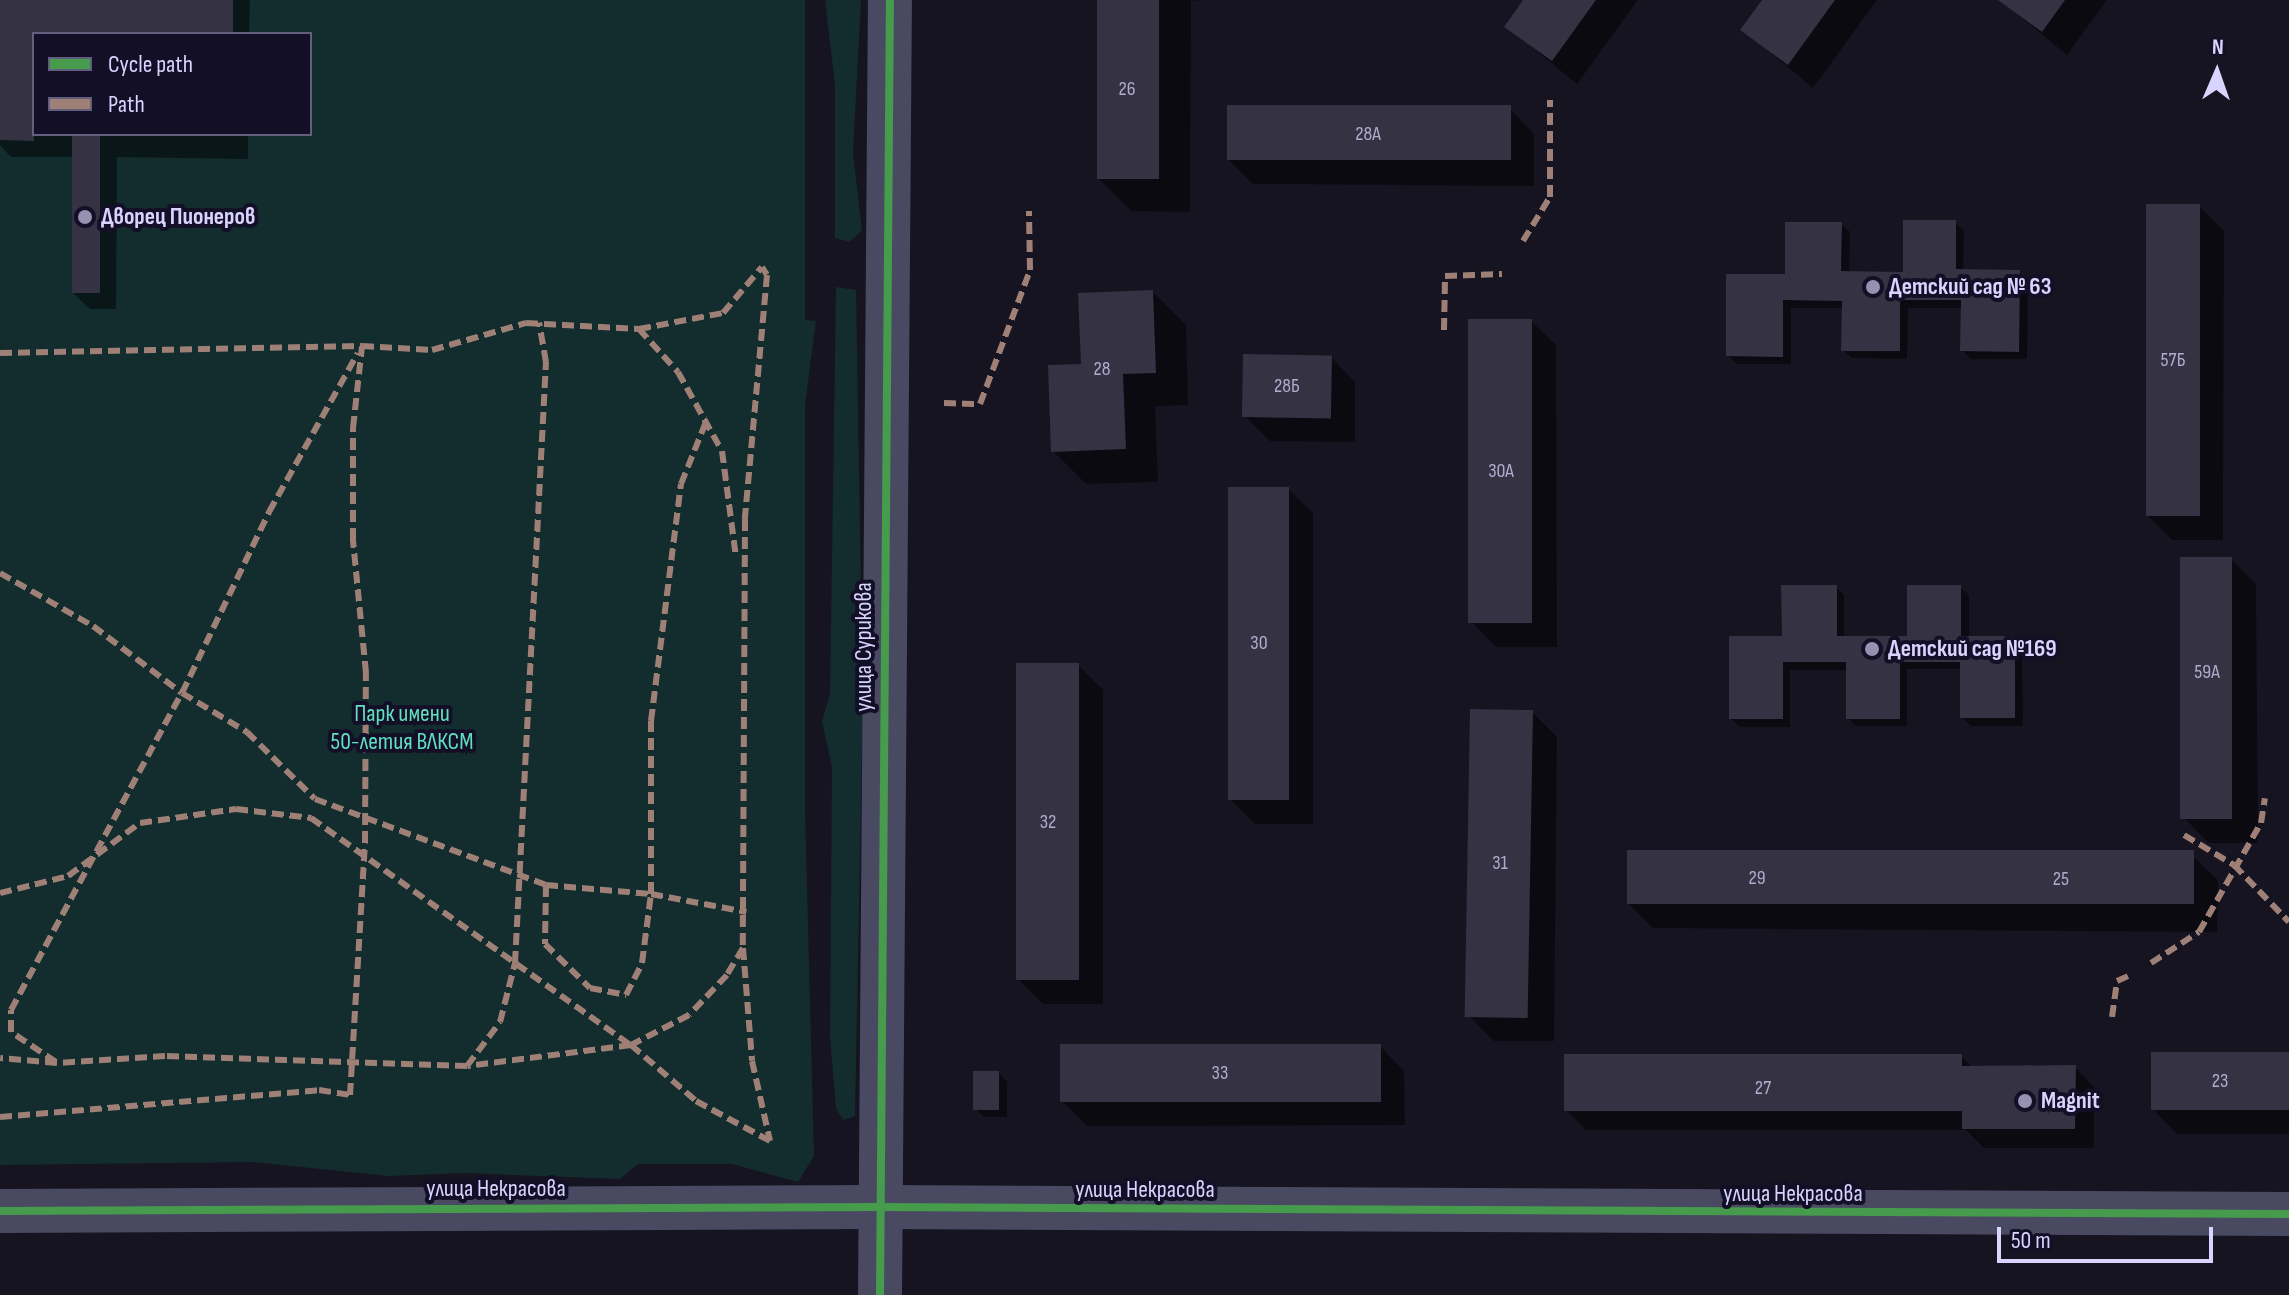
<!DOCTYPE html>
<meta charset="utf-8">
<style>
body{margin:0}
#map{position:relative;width:2289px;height:1295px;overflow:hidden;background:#161421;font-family:"Sofia Sans Condensed",sans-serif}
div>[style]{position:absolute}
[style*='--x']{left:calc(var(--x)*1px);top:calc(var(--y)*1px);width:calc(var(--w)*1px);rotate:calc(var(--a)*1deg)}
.green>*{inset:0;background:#132c2d}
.shadow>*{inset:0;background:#0007}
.building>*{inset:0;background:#343243;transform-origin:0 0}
.tertiary>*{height:44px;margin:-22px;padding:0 22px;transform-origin:22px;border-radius:22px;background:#4a4962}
.quiet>*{height:6px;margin-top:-3px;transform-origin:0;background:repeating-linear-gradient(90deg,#9e8076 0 12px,transparent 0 18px)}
.cycleway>*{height:8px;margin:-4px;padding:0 4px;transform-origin:4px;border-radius:4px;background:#469c4c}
.dots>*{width:22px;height:22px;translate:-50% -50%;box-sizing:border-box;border:4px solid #130f26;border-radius:50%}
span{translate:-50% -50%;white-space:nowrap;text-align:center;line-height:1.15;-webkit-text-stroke:8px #130f26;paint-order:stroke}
.number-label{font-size:20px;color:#b0acd0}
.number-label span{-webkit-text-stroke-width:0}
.poi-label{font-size:24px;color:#d9d4ff;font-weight:700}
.left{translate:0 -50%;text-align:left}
.street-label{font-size:24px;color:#d9d4ff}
.park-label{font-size:24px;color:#5fe0c0}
.legend{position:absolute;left:32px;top:32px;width:280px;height:104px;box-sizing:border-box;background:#130f26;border:2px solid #625e7d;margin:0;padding:10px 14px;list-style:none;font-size:24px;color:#d9d4ff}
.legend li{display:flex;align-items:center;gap:16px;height:40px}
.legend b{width:40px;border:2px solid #625e7d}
.north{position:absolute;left:2177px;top:32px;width:80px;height:80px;-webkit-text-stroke:6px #130f26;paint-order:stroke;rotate:2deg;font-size:22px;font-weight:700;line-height:32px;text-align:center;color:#d9d4ff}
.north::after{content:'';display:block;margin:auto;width:28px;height:36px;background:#d9d4ff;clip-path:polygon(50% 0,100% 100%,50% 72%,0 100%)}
.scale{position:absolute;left:1997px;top:1227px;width:216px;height:36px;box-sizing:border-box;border:4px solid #d9d4ff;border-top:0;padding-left:10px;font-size:24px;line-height:28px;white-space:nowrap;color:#d9d4ff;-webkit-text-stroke:6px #130f26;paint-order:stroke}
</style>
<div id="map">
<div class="green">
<i style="clip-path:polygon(evenodd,0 0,805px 0,805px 320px,816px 321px,805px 405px,805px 810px,814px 1156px,798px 1182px,732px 1164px,638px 1164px,620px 1179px,465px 1173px,387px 1176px,254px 1162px,0 1165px,0 0,34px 34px,310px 34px,310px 134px,34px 134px,34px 34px)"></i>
<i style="clip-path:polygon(825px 0,861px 0,853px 153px,862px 231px,849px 242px,835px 238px,835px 85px)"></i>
<i style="clip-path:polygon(836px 287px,856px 290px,861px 591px,874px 693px,862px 749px,855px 1116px,843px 1120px,836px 1108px,830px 1037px,832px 767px,822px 721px,830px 694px)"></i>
</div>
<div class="shadow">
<i style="clip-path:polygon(0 0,250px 0,249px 34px,34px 34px,34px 134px,248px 134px,248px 159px,117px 157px,116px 309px,90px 309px,72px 292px,74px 157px,11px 157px,0 145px)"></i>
<i style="clip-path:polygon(1099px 0,1201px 0,1191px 1px,1190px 212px,1131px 211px,1098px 178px)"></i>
<i style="clip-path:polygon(1525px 0,1638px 0,1577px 84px,1506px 26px)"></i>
<i style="clip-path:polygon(1765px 0,1877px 0,1813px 88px,1743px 30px)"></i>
<i style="clip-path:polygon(2000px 0,2107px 0,2067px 55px)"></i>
<i style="clip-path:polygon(1510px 109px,1534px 134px,1534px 186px,1253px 184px,1228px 159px)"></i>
<i style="clip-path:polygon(2199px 206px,2224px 231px,2223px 540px,2172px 540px,2147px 515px)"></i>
<i style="clip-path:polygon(1955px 222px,1964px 231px,1963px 271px,2019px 272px,2028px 280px,2027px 359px,1971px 359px,1962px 350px,1963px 308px,1908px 308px,1907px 359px,1852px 358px,1843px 350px,1844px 308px,1791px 308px,1791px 364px,1736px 364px,1728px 355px,1787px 276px,1841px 224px,1850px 232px,1849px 274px,1905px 274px)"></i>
<i style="clip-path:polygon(1153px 292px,1186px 325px,1188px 405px,1155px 406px,1158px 482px,1086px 484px,1053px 451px,1083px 366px)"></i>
<i style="clip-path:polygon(1531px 321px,1556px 345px,1557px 647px,1496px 647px,1472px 622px)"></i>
<i style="clip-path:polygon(1331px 357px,1355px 382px,1355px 442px,1270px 441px,1245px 416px)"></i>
<i style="clip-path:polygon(1288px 489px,1313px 513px,1313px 824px,1255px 824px,1230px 799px)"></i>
<i style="clip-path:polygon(2231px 559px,2256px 584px,2258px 843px,2209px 843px,2184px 818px)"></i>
<i style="clip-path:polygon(1836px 587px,1844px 595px,1844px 638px,1909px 638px,1960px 587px,1969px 595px,1969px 638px,2014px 638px,2022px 646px,2023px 726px,1971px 726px,1962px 718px,1962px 669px,1907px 669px,1907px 726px,1856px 726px,1848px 718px,1848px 670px,1790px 670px,1790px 727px,1740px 727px,1731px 719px,1784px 638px)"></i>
<i style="clip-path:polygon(1078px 665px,1103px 690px,1103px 1004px,1043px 1004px,1018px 979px)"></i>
<i style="clip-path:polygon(1532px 712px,1557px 737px,1554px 1041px,1494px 1041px,1469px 1016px)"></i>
<i style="clip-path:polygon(2193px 856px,2218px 880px,2217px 932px,1653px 928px,1629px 904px)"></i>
<i style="clip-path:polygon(1380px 1046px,1404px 1071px,1405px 1125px,1087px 1126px,1062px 1101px)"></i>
<i style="clip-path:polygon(2289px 1055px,2289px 1134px,2177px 1134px,2153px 1109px)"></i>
<i style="clip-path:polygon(1961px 1056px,1973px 1068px,2075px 1067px,2094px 1087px,2094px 1148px,1984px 1148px,1966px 1130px,1586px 1130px,1566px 1110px)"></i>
<i style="clip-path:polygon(999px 1073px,1007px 1082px,1007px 1117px,984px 1117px,976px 1109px)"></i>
</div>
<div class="building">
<i style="clip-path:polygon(0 0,233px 0,233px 34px,34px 34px,34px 141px,0 140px)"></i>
<i style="left:1097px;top:0;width:62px;height:179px"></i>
<i style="clip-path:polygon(1523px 0,1596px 0,1552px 61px,1504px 27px)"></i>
<i style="clip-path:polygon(1762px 0,1835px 0,1788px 65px,1740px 30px)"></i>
<i style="clip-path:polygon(1998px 0,2065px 0,2042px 32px)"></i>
<i style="left:1227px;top:105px;width:284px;height:55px"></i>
<i style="left:72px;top:134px;width:28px;height:159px"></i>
<i style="left:2146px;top:204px;width:54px;height:312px"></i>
<i style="clip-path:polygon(1903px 220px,1956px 220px,1956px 269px,2020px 270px,2019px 352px,1960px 351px,1961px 300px,1900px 300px,1900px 351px,1841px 351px,1842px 301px,1783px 300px,1783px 357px,1726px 356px,1726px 274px,1785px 274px,1785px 222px,1842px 222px,1841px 271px,1903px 272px)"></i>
<i style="clip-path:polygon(1153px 290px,1156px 373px,1123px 374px,1126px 449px,1051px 452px,1048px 365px,1081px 364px,1078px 293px)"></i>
<i style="left:1468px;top:319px;width:64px;height:304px"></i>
<i style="left:1243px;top:354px;width:89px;height:63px;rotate:1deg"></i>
<i style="left:1228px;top:487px;width:61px;height:313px"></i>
<i style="left:2232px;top:557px;width:262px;height:52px;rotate:90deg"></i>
<i style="clip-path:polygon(1781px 585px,1837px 585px,1837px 636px,1907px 636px,1907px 585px,1961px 585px,1961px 636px,2015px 636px,2015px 718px,1960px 718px,1960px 662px,1900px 662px,1900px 719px,1846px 719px,1846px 662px,1783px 662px,1783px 719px,1729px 719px,1729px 636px,1782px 636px)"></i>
<i style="left:1016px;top:663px;width:63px;height:317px"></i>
<i style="left:1470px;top:709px;width:63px;height:308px;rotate:1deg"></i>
<i style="left:1627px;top:850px;width:567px;height:54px"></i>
<i style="left:1381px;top:1044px;width:58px;height:321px;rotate:90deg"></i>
<i style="left:2151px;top:1052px;width:138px;height:58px"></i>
<i style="clip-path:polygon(1564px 1054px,1962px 1054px,1962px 1066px,2076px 1065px,2075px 1129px,1962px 1129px,1962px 1111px,1564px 1111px)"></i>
<i style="left:973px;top:1071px;width:26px;height:39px"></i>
</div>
<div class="tertiary">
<i style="--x:0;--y:1211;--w:880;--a:-0.26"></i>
<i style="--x:880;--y:1207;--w:1409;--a:0.28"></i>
<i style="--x:880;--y:1295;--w:1295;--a:-89.56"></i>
</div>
<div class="quiet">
<i style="--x:1523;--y:241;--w:52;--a:-58.5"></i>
<i style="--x:1550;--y:197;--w:97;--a:-90"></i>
<i style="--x:639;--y:329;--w:58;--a:47.8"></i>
<i style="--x:678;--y:372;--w:90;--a:60.9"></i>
<i style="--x:722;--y:451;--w:107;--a:82.5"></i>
<i style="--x:1444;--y:330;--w:54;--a:-88.9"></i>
<i style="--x:1445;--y:276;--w:57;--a:-2"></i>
<i style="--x:0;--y:353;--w:362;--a:-1.1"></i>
<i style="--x:362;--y:346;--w:70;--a:3.3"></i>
<i style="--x:432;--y:350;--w:98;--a:-16"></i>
<i style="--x:526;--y:323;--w:113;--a:3"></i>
<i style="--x:639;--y:329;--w:86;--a:-10.8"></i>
<i style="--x:723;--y:313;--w:60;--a:-49.7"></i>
<i style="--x:762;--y:267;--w:9;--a:58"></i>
<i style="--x:767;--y:275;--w:245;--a:95.2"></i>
<i style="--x:745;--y:519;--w:429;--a:90.3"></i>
<i style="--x:743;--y:948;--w:31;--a:121"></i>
<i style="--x:727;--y:975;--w:55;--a:133.5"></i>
<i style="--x:689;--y:1015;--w:65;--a:152.7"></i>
<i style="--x:631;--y:1045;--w:165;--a:172.7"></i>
<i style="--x:467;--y:1066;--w:302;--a:-178.1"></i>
<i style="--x:165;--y:1056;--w:108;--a:176.3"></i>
<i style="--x:57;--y:1063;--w:57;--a:-175"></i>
<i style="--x:944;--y:403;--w:36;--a:2"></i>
<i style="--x:980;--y:404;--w:143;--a:-69.5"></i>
<i style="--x:1030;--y:270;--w:59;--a:-91"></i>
<i style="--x:0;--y:573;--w:107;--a:29.7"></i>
<i style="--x:93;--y:626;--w:111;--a:37"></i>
<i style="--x:182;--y:693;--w:76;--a:31"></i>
<i style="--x:247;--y:732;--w:95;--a:44.6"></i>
<i style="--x:315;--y:799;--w:246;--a:20.4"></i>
<i style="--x:546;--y:885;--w:105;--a:4.9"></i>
<i style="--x:651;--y:894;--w:97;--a:10.7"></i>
<i style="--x:2184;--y:835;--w:58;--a:31"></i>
<i style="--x:2234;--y:865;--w:79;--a:46"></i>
<i style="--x:546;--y:885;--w:59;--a:91"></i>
<i style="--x:545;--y:944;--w:63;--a:44.4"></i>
<i style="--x:590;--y:988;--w:37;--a:11"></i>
<i style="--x:626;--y:995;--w:36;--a:-63"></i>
<i style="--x:642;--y:963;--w:70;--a:-82.6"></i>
<i style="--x:651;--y:894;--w:173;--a:-90"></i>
<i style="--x:651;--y:721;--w:239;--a:-82.8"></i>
<i style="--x:681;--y:484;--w:72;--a:-68.1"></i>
<i style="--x:0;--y:893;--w:70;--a:-14"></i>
<i style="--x:68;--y:876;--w:89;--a:-36.4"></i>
<i style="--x:140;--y:823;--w:97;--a:-8.3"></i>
<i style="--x:236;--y:809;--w:76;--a:6.8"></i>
<i style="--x:311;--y:818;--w:392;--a:35.4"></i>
<i style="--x:631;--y:1045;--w:86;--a:40.7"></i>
<i style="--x:696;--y:1101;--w:84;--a:28.4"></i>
<i style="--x:743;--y:948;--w:113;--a:85.4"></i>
<i style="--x:752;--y:1061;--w:82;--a:77.3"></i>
<i style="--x:2151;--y:963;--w:57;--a:-32.9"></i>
<i style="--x:2199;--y:932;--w:125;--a:-60.4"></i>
<i style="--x:2261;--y:823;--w:25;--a:-81"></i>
<i style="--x:2112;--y:1017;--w:36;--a:-82"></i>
<i style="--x:2117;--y:981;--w:12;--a:-24"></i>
<i style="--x:56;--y:1062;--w:54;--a:-146.3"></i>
<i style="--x:11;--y:1032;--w:22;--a:-90"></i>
<i style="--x:11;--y:1010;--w:360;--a:-61.7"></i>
<i style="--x:182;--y:693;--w:201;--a:-64.3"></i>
<i style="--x:269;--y:512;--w:182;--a:-60.8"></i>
<i style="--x:467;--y:1066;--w:55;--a:-53.1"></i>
<i style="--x:500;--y:1022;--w:61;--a:-75.7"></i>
<i style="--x:515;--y:963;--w:602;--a:-87.05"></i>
<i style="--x:546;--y:362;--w:40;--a:-100"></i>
<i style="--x:0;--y:1117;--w:320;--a:-4.8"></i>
<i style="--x:319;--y:1090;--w:31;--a:9"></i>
<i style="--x:350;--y:1095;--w:252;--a:-86.6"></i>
<i style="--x:365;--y:843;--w:170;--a:-89.7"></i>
<i style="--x:366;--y:673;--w:134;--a:-95.6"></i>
<i style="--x:353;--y:540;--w:112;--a:-90"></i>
<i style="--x:353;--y:428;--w:82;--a:-83.7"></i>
</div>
<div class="cycleway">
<i style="--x:0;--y:1211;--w:880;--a:-0.26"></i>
<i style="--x:880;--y:1207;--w:1409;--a:0.28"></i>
<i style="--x:880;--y:1295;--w:1295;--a:-89.56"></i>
</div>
<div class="dots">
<i style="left:85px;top:217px;background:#9591b1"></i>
<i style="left:1873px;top:287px;background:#9591b1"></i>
<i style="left:1872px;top:649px;background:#9591b1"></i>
<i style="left:2025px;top:1101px;background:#9591b1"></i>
</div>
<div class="number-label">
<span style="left:1127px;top:89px">26</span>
<span style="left:1368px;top:134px">28А</span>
<span style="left:2173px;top:360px">57Б</span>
<span style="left:1102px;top:369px">28</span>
<span style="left:1287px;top:386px">28Б</span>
<span style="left:1501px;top:471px">30А</span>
<span style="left:1259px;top:643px">30</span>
<span style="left:2207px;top:672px">59А</span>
<span style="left:1048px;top:822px">32</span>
<span style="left:1500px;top:863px">31</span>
<span style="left:1757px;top:878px">29</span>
<span style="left:2061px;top:879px">25</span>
<span style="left:1220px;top:1073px">33</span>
<span style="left:2220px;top:1081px">23</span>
<span style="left:1763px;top:1088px">27</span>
</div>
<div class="poi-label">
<span class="left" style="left:101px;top:217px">Дворец Пионеров</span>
<span class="left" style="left:1889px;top:287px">Детский сад № 63</span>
<span class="left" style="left:1888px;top:649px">Детский сад №169</span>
<span class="left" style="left:2041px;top:1101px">Magnit</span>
</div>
<div class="street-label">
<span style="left:864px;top:647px;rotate:-90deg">улица Сурикова</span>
<span style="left:496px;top:1189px">улица Некрасова</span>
<span style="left:1145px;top:1190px">улица Некрасова</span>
<span style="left:1793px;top:1194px">улица Некрасова</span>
</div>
<div class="park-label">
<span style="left:402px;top:728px">Парк имени<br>50-летия ВЛКСМ</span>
</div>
<ul class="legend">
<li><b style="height:10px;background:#469c4c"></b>Cycle path</li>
<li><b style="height:10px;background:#9e8076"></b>Path</li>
</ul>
<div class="north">N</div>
<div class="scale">50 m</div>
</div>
